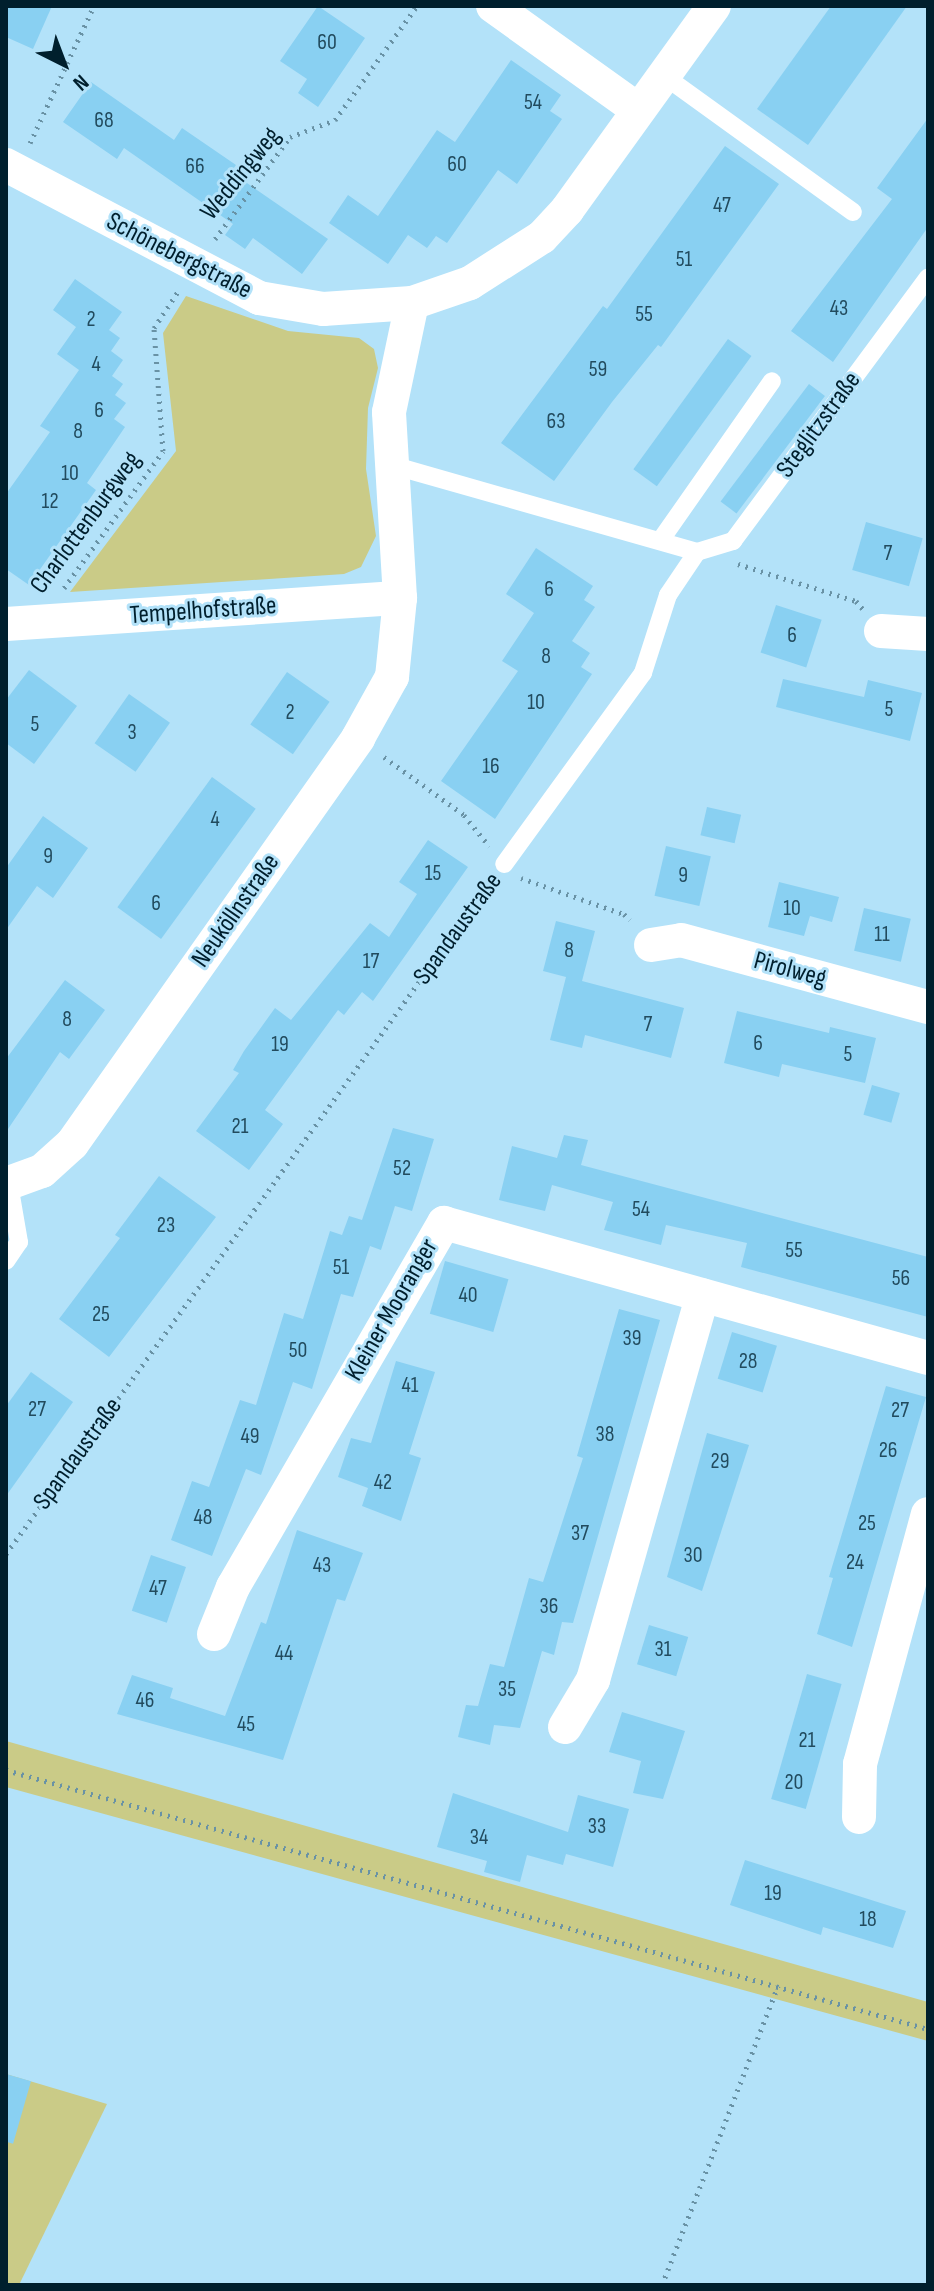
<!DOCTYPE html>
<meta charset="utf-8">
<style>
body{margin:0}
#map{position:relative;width:934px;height:2291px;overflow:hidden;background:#b3e2f9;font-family:"Sofia Sans Condensed",sans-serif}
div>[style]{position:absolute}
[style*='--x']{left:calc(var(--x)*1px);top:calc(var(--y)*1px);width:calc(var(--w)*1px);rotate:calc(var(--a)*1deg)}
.green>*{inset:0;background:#cacb87}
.building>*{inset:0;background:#89d0f2;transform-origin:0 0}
.path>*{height:5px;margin-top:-2.5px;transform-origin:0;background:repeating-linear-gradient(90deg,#6992a5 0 2px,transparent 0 8px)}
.service>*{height:18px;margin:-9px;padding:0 9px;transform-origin:9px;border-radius:9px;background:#fff}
.minor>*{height:34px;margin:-17px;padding:0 17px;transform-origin:17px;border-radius:17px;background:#fff}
span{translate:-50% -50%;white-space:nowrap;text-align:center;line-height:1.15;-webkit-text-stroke:6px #b3e2f9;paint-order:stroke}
.number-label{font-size:22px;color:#224b5e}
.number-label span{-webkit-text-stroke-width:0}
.street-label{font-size:26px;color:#001f2d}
.frame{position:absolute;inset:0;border:8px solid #001f2d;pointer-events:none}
.north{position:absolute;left:24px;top:24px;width:80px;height:80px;-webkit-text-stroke:6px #b3e2f9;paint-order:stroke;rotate:138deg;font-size:22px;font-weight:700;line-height:32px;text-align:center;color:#001f2d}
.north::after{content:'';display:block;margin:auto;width:28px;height:36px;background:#001f2d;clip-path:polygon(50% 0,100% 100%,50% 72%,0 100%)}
</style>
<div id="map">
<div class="green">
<i style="clip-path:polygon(186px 296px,288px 331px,359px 338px,374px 349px,378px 368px,368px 408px,366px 469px,376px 536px,361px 567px,344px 574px,70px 592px,176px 451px,163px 333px)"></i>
<i style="clip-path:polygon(6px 1741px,928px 2002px,928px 2041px,6px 1787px)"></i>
<i style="clip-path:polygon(6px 2074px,107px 2104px,19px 2285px,6px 2285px)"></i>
</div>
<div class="building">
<i style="clip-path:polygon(6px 6px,52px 6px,33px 49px,6px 37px)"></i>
<i style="clip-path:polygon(318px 6px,365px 38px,318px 107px,298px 93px,307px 79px,280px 61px)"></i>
<i style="clip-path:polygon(831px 6px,907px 6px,808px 145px,757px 109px)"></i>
<i style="clip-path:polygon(511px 60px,561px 95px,550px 111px,562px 119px,517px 184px,498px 170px,447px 243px,436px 236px,427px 248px,408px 235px,388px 264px,329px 223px,348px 195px,378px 216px,437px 130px,455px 142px)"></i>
<i style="clip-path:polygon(91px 82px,174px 140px,182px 128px,236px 165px,231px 172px,328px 239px,302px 274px,253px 238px,245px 249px,225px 235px,233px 224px,124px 148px,117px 159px,63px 122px)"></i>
<i style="clip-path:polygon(928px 118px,928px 227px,833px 362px,791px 331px,892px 199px,877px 188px)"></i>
<i style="clip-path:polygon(725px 146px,779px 184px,661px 347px,658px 345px,612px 402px,554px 481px,501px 443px,603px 306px,607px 309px)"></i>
<i style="clip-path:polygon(75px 279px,122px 312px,109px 330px,120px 338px,111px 351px,123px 360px,112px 376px,123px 384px,115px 395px,126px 403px,114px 419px,125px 427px,87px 483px,96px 490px,29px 585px,6px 569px,6px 494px,50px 432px,40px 426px,79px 370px,57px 354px,76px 327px,53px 310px)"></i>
<i style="left:728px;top:339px;width:29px;height:161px;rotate:36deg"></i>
<i style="left:809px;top:384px;width:20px;height:147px;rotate:37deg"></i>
<i style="left:866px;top:522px;width:59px;height:50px;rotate:16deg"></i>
<i style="clip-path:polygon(536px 548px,593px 586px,584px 600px,595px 607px,572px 641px,590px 653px,581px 667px,592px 674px,495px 819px,441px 781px,518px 671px,502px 661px,534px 613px,506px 594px)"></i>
<i style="left:776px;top:605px;width:48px;height:50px;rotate:18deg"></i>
<i style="clip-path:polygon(29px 670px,77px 706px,34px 764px,6px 743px,6px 700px)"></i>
<i style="left:287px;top:672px;width:52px;height:64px;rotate:35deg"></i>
<i style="clip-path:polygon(783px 679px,864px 697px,868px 680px,922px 693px,910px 741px,776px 707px)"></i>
<i style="left:129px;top:694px;width:50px;height:60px;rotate:35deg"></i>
<i style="left:212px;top:777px;width:54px;height:161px;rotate:36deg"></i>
<i style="left:707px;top:807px;width:35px;height:29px;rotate:13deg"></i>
<i style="clip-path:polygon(43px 816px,88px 848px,53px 898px,37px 886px,6px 930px,6px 868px)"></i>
<i style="clip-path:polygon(428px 840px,468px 867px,373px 1001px,362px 992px,344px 1015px,338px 1010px,265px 1110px,283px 1124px,249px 1170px,196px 1131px,239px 1073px,233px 1070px,244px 1051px,275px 1008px,291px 1020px,370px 923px,389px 937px,417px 894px,399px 882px)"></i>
<i style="left:666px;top:846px;width:46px;height:51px;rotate:13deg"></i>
<i style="clip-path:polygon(779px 882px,839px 897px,832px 922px,810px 916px,804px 936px,768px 927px)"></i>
<i style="left:864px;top:908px;width:48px;height:44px;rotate:13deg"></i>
<i style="clip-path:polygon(556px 921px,595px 931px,582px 981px,684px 1008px,671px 1058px,585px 1035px,582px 1048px,550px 1040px,566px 977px,543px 971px)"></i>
<i style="clip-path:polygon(65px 980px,105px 1010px,69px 1059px,60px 1052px,6px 1132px,6px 1059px)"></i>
<i style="clip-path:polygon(737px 1011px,829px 1033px,830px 1027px,876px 1038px,865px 1083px,782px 1064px,779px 1077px,724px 1063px)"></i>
<i style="left:872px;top:1085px;width:29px;height:31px;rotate:16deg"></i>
<i style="clip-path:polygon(393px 1128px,434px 1139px,412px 1211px,395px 1206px,381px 1250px,370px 1246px,353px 1297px,341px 1294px,312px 1389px,293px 1382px,261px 1475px,246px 1469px,212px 1556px,171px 1540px,192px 1481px,209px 1487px,240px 1400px,256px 1405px,284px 1313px,303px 1319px,330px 1231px,342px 1235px,349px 1216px,362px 1220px)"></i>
<i style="clip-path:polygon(564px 1135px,588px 1140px,581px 1165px,928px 1257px,928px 1317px,741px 1267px,747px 1243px,666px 1225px,661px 1245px,604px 1230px,613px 1202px,552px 1185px,545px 1211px,499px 1200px,512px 1146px,557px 1158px)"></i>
<i style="clip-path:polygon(159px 1176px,216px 1217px,109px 1357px,59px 1319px,120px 1238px,115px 1235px)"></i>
<i style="left:445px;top:1261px;width:66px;height:55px;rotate:16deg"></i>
<i style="clip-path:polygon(619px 1309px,660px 1320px,573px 1623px,562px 1622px,554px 1655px,542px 1651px,520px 1728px,494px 1725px,490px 1745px,458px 1737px,466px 1705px,478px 1706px,490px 1664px,504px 1667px,529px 1578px,543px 1582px,583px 1458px,577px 1456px)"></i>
<i style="left:732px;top:1332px;width:47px;height:49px;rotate:17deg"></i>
<i style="clip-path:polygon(396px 1361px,435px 1372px,409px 1454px,421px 1458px,401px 1521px,362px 1506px,368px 1488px,338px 1477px,351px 1438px,371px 1443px)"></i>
<i style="clip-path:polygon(31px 1372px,73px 1402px,6px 1496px,6px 1406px)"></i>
<i style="clip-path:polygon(886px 1386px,926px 1397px,852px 1647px,817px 1634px,833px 1578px,829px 1577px)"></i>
<i style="clip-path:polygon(707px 1433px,749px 1445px,702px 1591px,667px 1577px)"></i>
<i style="clip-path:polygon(297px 1530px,363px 1553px,345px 1601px,337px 1599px,283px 1760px,117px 1714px,132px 1675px,173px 1688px,170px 1698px,225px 1716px,261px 1622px,266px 1624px)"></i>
<i style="left:151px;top:1555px;width:37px;height:59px;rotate:19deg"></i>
<i style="left:649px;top:1625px;width:41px;height:41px;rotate:17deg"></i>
<i style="left:807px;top:1674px;width:36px;height:130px;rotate:16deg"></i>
<i style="clip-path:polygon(622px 1712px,685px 1731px,663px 1799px,633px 1793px,641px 1761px,609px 1752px)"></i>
<i style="clip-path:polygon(453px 1793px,568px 1832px,578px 1795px,629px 1809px,613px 1867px,566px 1854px,563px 1865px,527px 1855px,520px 1882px,484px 1872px,487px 1861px,437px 1847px)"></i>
<i style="clip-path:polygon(745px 1860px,906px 1911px,893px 1948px,823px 1927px,821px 1935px,730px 1905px)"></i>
<i style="left:6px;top:2074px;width:26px;height:65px;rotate:16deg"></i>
</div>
<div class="path">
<i style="--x:30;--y:143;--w:151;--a:-65"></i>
<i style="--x:215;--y:239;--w:127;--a:-53.7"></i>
<i style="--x:290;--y:137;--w:48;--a:-20.7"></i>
<i style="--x:335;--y:120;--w:140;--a:-54.3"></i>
<i style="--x:738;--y:564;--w:124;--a:17.4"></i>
<i style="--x:856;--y:601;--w:11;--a:49"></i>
<i style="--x:64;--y:588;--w:169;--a:-54.1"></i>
<i style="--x:163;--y:451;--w:123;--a:-94.2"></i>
<i style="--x:154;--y:328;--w:45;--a:-56.7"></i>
<i style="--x:384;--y:757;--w:99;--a:35.9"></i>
<i style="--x:464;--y:815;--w:40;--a:51"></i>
<i style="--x:521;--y:878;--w:109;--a:19.3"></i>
<i style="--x:624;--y:914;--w:8;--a:45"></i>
<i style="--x:6;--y:1554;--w:830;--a:-54.17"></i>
<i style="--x:6;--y:1770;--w:958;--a:15.69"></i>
<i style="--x:662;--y:2285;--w:321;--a:-68.8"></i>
</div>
<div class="service">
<i style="--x:663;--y:75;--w:234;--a:35.8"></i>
<i style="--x:388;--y:464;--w:321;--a:15.9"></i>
<i style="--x:697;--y:552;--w:52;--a:124"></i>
<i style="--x:668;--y:595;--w:82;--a:107.8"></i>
<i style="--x:643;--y:673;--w:236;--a:126"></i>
<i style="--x:660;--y:541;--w:195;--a:-55"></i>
<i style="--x:697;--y:552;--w:38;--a:-17"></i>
<i style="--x:733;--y:541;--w:328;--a:-53.5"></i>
<i style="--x:6;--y:1261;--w:23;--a:-56"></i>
<i style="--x:19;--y:1242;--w:59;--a:-99.8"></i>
</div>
<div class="minor">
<i style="--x:493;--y:6;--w:178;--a:35.6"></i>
<i style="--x:6;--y:165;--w:286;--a:27.7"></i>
<i style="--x:259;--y:298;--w:65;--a:9.8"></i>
<i style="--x:323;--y:309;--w:89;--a:-3.9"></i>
<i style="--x:6;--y:624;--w:395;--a:-3.8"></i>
<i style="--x:881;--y:631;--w:47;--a:3.7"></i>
<i style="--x:651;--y:945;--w:30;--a:-9"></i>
<i style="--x:681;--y:940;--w:256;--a:15.2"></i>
<i style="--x:6;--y:1184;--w:38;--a:-20"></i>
<i style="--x:42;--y:1171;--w:40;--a:-42"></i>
<i style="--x:72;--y:1144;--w:497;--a:-54.8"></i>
<i style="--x:358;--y:738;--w:70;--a:-60.9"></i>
<i style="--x:392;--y:677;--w:79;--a:-84.2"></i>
<i style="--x:400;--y:598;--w:186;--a:-93.4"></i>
<i style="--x:389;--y:412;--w:111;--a:-78.1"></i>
<i style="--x:412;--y:303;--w:61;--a:-19"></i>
<i style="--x:470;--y:283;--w:85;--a:-32.6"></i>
<i style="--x:542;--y:237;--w:37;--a:-47"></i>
<i style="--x:567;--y:210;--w:251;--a:-54.2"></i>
<i style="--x:214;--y:1634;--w:51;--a:-68"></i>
<i style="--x:233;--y:1587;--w:421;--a:-59.9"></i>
<i style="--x:444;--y:1223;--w:502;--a:15.59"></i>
<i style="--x:565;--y:1727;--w:55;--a:-59.2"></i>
<i style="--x:593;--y:1680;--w:400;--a:-74.1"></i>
<i style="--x:859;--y:1817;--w:53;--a:-88.9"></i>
<i style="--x:860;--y:1764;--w:259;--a:-74.8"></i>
</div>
<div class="number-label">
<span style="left:327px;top:43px">60</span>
<span style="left:533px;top:103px">54</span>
<span style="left:104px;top:121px">68</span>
<span style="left:457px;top:165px">60</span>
<span style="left:195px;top:167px">66</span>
<span style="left:722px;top:206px">47</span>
<span style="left:684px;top:260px">51</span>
<span style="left:839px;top:309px">43</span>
<span style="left:644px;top:315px">55</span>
<span style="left:91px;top:320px">2</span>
<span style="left:96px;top:365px">4</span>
<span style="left:598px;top:370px">59</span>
<span style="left:99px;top:411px">6</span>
<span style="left:556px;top:422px">63</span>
<span style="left:78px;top:432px">8</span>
<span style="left:70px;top:474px">10</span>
<span style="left:50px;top:502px">12</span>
<span style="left:888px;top:554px">7</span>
<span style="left:549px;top:590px">6</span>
<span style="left:792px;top:636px">6</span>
<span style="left:546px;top:657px">8</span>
<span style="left:536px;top:703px">10</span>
<span style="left:889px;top:710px">5</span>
<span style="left:290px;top:713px">2</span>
<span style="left:35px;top:725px">5</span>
<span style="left:132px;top:733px">3</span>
<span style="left:491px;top:767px">16</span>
<span style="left:215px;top:820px">4</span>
<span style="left:48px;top:857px">9</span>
<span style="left:433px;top:874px">15</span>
<span style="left:683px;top:876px">9</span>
<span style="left:156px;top:904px">6</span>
<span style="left:792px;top:909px">10</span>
<span style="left:882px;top:935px">11</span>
<span style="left:569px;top:951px">8</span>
<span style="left:371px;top:962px">17</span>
<span style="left:67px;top:1020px">8</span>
<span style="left:648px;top:1025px">7</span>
<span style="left:758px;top:1044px">6</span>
<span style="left:280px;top:1045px">19</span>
<span style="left:848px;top:1055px">5</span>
<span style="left:240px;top:1127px">21</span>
<span style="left:402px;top:1169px">52</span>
<span style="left:641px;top:1210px">54</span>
<span style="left:166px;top:1226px">23</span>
<span style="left:794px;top:1251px">55</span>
<span style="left:341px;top:1268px">51</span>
<span style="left:901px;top:1279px">56</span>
<span style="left:468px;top:1296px">40</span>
<span style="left:101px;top:1315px">25</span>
<span style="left:632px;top:1339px">39</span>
<span style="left:298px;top:1351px">50</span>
<span style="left:748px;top:1362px">28</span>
<span style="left:410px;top:1386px">41</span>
<span style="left:37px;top:1410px">27</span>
<span style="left:900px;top:1411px">27</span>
<span style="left:605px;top:1435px">38</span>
<span style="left:250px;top:1437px">49</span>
<span style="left:888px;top:1451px">26</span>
<span style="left:720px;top:1462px">29</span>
<span style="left:383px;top:1483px">42</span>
<span style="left:203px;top:1518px">48</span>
<span style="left:867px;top:1524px">25</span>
<span style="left:580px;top:1534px">37</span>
<span style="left:693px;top:1556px">30</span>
<span style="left:855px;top:1563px">24</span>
<span style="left:322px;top:1566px">43</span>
<span style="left:158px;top:1589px">47</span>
<span style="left:549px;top:1607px">36</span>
<span style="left:663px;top:1650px">31</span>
<span style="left:284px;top:1654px">44</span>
<span style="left:507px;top:1690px">35</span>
<span style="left:145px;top:1701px">46</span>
<span style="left:246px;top:1725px">45</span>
<span style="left:807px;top:1741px">21</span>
<span style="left:794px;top:1783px">20</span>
<span style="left:597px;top:1827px">33</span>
<span style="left:479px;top:1838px">34</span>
<span style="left:773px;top:1894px">19</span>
<span style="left:868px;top:1920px">18</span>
</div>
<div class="street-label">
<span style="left:241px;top:174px;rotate:-51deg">Weddingweg</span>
<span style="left:179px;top:256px;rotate:27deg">Schönebergstraße</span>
<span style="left:819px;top:425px;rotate:-54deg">Steglitzstraße</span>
<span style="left:86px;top:523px;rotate:-54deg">Charlottenburgweg</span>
<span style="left:203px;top:611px;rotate:-4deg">Tempelhofstraße</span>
<span style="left:236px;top:911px;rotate:-55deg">Neuköllnstraße</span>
<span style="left:458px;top:929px;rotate:-54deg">Spandaustraße</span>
<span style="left:790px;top:970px;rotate:15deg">Pirolweg</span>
<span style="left:392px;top:1310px;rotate:-60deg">Kleiner Mooranger</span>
<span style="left:78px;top:1454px;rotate:-54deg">Spandaustraße</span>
</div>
<div class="frame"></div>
<div class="north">N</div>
</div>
